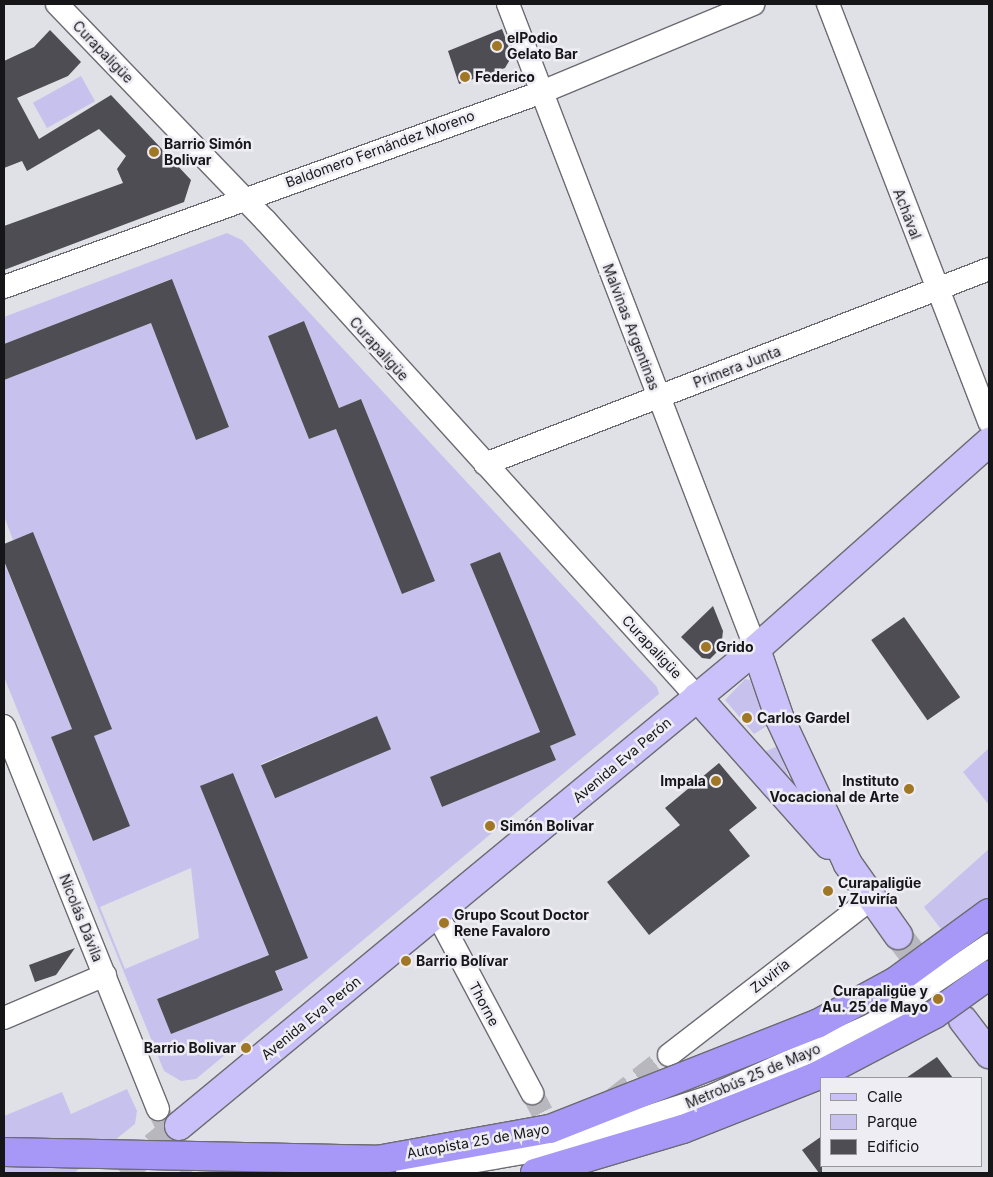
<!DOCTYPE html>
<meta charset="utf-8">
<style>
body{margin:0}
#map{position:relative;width:993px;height:1177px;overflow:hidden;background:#e0e0e7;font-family:Inter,sans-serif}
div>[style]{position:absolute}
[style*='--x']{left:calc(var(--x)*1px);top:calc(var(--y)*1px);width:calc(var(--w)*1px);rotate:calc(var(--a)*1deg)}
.green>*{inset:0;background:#c7c2ed;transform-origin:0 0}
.building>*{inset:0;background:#4e4d53;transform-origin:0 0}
.minor-tunnel>*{height:22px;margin-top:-11px;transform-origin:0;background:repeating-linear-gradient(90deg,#b8b7be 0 22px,transparent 0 33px)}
.major-tunnel>*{height:28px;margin-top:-14px;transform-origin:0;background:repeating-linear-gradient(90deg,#b8b7be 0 28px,transparent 0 42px)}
.roads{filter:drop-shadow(1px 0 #6c6b72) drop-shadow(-1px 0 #6c6b72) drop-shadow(0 1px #6c6b72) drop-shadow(0 -1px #6c6b72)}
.minor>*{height:22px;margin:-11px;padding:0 11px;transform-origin:11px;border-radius:11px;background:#fff}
.major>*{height:28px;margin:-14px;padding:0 14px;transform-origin:14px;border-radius:14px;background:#cac1fa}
.bridges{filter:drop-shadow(1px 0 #6c6b72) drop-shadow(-1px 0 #6c6b72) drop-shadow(0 1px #6c6b72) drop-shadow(0 -1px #6c6b72)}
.minor-bridge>*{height:22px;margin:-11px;padding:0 11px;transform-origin:11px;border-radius:11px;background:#fff}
.highway-bridge>*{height:28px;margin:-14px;padding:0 14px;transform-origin:14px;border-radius:14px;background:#a797f6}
.dots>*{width:14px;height:14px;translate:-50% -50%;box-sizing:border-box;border:2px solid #eeedf4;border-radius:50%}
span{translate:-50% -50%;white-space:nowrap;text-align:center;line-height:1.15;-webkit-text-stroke:5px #eeedf4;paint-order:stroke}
.poi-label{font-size:14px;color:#161518;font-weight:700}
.left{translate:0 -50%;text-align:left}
.right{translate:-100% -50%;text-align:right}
.street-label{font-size:14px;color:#161518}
.frame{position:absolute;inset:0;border:5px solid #161518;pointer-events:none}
.legend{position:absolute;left:820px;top:1077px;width:162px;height:90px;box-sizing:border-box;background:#eeedf4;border:1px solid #98979c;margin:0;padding:6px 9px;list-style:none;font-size:15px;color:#161518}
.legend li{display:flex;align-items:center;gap:10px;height:25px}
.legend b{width:25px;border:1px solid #98979c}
</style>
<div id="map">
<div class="green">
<i style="left:81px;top:76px;width:29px;height:55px;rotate:61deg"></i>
<i style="clip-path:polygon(evenodd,227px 233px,242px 240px,657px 687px,659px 694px,196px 1079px,181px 1081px,164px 1071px,4px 677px,4px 562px,72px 729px,51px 737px,93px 841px,94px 736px,111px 729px,32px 533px,13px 540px,4px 516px,4px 380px,151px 323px,196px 439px,229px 427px,171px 279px,4px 344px,4px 317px,227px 233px,304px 321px,339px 408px,361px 399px,434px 581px,403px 594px,336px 429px,309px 439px,268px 336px,304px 321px,227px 233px,500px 552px,576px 735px,550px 746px,556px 760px,442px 807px,430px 777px,540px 732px,470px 564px,500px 552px,227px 233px,377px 716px,391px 749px,274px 797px,261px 764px,377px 716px,227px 233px,201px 786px,283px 989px,171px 1034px,157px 999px,269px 955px,201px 786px,227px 233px,191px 868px,199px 938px,125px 969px,100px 907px,191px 868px)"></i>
<i style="clip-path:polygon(745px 679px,750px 680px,768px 720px,767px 726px,754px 734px,725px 700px)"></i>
<i style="clip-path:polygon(778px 746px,790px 781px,764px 752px)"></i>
<i style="clip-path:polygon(989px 748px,989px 805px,963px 772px)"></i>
<i style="clip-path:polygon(989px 849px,989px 991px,924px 907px)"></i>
<i style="clip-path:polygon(127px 1089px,137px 1111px,135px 1124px,74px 1173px,4px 1173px,4px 1116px,62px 1092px,71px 1114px)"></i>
</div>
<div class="building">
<i style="clip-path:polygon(502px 29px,512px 56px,505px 68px,459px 84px,448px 51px)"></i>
<i style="clip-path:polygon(50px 30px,81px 62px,68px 76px,17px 98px,39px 139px,111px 95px,191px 180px,184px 202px,4px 270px,4px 226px,123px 183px,117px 169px,126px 156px,99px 129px,27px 171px,22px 161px,4px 168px,4px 61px,34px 47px)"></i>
<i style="clip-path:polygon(172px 279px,229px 427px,196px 440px,151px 323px,4px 380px,4px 344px)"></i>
<i style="clip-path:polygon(304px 321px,339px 408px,361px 399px,435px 581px,402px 594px,336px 429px,309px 439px,268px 336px)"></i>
<i style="clip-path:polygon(33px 532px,112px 729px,94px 736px,130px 826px,93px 841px,51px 737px,72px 729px,4px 561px,4px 544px)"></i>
<i style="clip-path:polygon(500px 552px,576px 735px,550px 746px,556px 760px,442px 807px,430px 777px,540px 732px,470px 564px)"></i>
<i style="clip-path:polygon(713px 606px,723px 631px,721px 648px,710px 659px,702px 658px,681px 637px)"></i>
<i style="left:904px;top:617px;width:98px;height:40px;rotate:55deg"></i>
<i style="left:377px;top:716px;width:36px;height:126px;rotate:67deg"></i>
<i style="clip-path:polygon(719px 763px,757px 808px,729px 830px,750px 856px,649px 935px,607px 882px,680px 825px,665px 808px)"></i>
<i style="clip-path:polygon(233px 773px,308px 958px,275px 971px,283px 990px,171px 1034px,157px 999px,269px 955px,200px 786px)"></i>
<i style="clip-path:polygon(75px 948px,56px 975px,35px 982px,29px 965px)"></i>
<i style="clip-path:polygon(937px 1057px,953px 1078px,906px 1078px)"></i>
<i style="clip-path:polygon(822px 1136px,822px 1173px,819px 1173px,802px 1150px)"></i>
</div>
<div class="minor-tunnel">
<i style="--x:941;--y:991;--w:59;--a:-36.1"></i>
<i style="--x:532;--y:1093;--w:56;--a:62.5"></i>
<i style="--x:613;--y:1099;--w:71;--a:-38.2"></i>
<i style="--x:158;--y:1109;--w:71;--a:64.2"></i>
</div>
<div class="major-tunnel">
<i style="--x:898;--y:935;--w:59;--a:52.5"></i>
<i style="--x:121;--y:1173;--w:75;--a:-39"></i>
</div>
<div class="roads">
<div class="minor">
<i style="--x:57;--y:4;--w:300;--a:46.1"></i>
<i style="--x:265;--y:220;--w:644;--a:47.83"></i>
<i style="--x:508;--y:4;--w:691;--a:68.97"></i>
<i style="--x:828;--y:4;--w:448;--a:68.9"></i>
<i style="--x:4;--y:287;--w:572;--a:-19.92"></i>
<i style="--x:542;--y:92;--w:229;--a:-22.6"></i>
<i style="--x:485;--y:464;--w:540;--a:-21.15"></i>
<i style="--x:4;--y:726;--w:413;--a:68.1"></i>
<i style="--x:437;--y:914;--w:203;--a:62"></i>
<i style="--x:4;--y:1018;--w:110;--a:-23.1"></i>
<i style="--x:669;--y:1055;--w:257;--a:-37.7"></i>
</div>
<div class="major">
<i style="--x:756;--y:649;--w:74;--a:71.1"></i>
<i style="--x:780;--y:719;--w:160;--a:64.9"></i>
<i style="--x:848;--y:864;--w:87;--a:54.8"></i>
<i style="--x:697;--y:697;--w:198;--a:48.3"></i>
<i style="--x:963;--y:1020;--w:43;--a:52.6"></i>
<i style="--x:179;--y:1126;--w:749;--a:-39.58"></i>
<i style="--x:756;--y:649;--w:312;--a:-41.6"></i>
</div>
</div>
<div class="bridges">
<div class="minor-bridge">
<i style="--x:407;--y:1173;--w:147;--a:-9.8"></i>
<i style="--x:552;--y:1148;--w:165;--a:-18"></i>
<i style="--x:709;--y:1097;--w:177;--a:-24"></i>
<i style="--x:871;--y:1025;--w:143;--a:-34.1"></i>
</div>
<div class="highway-bridge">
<i style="--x:4;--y:1152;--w:373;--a:1.2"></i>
<i style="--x:377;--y:1160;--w:176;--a:-10.2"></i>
<i style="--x:550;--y:1129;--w:287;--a:-21.5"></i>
<i style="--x:817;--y:1024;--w:90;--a:-28.6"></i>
<i style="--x:896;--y:981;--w:115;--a:-36.2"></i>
<i style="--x:535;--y:1173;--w:154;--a:-16.6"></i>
<i style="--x:683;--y:1129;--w:144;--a:-21.6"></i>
<i style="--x:817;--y:1076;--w:133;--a:-27.7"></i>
<i style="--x:935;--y:1014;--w:67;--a:-35.8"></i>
</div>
</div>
<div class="dots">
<i style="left:497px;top:46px;background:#a07725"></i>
<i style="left:465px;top:77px;background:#a07725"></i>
<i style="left:154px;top:152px;background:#a07725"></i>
<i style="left:706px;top:647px;background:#a07725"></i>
<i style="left:747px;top:718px;background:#a07725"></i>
<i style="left:716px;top:781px;background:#a07725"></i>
<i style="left:909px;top:789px;background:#a07725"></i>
<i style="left:490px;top:826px;background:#a07725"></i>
<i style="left:828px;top:891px;background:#a07725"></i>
<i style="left:444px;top:923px;background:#a07725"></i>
<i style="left:406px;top:961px;background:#a07725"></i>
<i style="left:938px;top:999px;background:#a07725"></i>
<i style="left:246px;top:1048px;background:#a07725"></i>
</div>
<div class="poi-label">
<span class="left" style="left:507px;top:46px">elPodio<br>Gelato Bar</span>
<span class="left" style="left:475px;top:77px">Federico</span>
<span class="left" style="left:164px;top:152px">Barrio Simón<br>Bolivar</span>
<span class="left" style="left:716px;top:647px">Grido</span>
<span class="left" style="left:757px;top:718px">Carlos Gardel</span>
<span class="right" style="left:706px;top:781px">Impala</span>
<span class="right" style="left:899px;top:789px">Instituto<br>Vocacional de Arte</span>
<span class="left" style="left:500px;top:826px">Simón Bolivar</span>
<span class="left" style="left:838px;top:891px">Curapaligüe<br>y Zuviría</span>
<span class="left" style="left:454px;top:923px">Grupo Scout Doctor<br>Rene Favaloro</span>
<span class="left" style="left:416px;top:961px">Barrio Bolívar</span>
<span class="right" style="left:928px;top:999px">Curapaligüe y<br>Au. 25 de Mayo</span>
<span class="right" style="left:236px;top:1048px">Barrio Bolivar</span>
</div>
<div class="street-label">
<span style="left:103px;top:52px;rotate:46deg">Curapaligüe</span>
<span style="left:380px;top:149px;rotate:-20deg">Baldomero Fernández Moreno</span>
<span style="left:907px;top:214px;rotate:69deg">Achával</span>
<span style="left:631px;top:327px;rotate:69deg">Malvinas Argentinas</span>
<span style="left:379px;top:349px;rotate:48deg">Curapaligüe</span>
<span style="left:737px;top:367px;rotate:-21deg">Primera Junta</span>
<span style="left:652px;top:647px;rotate:47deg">Curapaligüe</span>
<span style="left:622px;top:760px;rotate:-40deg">Avenida Eva Perón</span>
<span style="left:81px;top:918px;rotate:68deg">Nicolás Dávila</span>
<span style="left:770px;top:976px;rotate:-38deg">Zuviría</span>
<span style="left:484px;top:1004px;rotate:62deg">Thorne</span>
<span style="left:311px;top:1018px;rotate:-39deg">Avenida Eva Perón</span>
<span style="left:753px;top:1076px;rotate:-23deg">Metrobús 25 de Mayo</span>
<span style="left:478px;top:1141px;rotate:-10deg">Autopista 25 de Mayo</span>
</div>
<div class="frame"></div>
<ul class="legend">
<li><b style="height:6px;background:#cac1fa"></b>Calle</li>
<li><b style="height:14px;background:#c7c2ed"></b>Parque</li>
<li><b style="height:14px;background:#4e4d53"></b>Edificio</li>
</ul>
</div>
